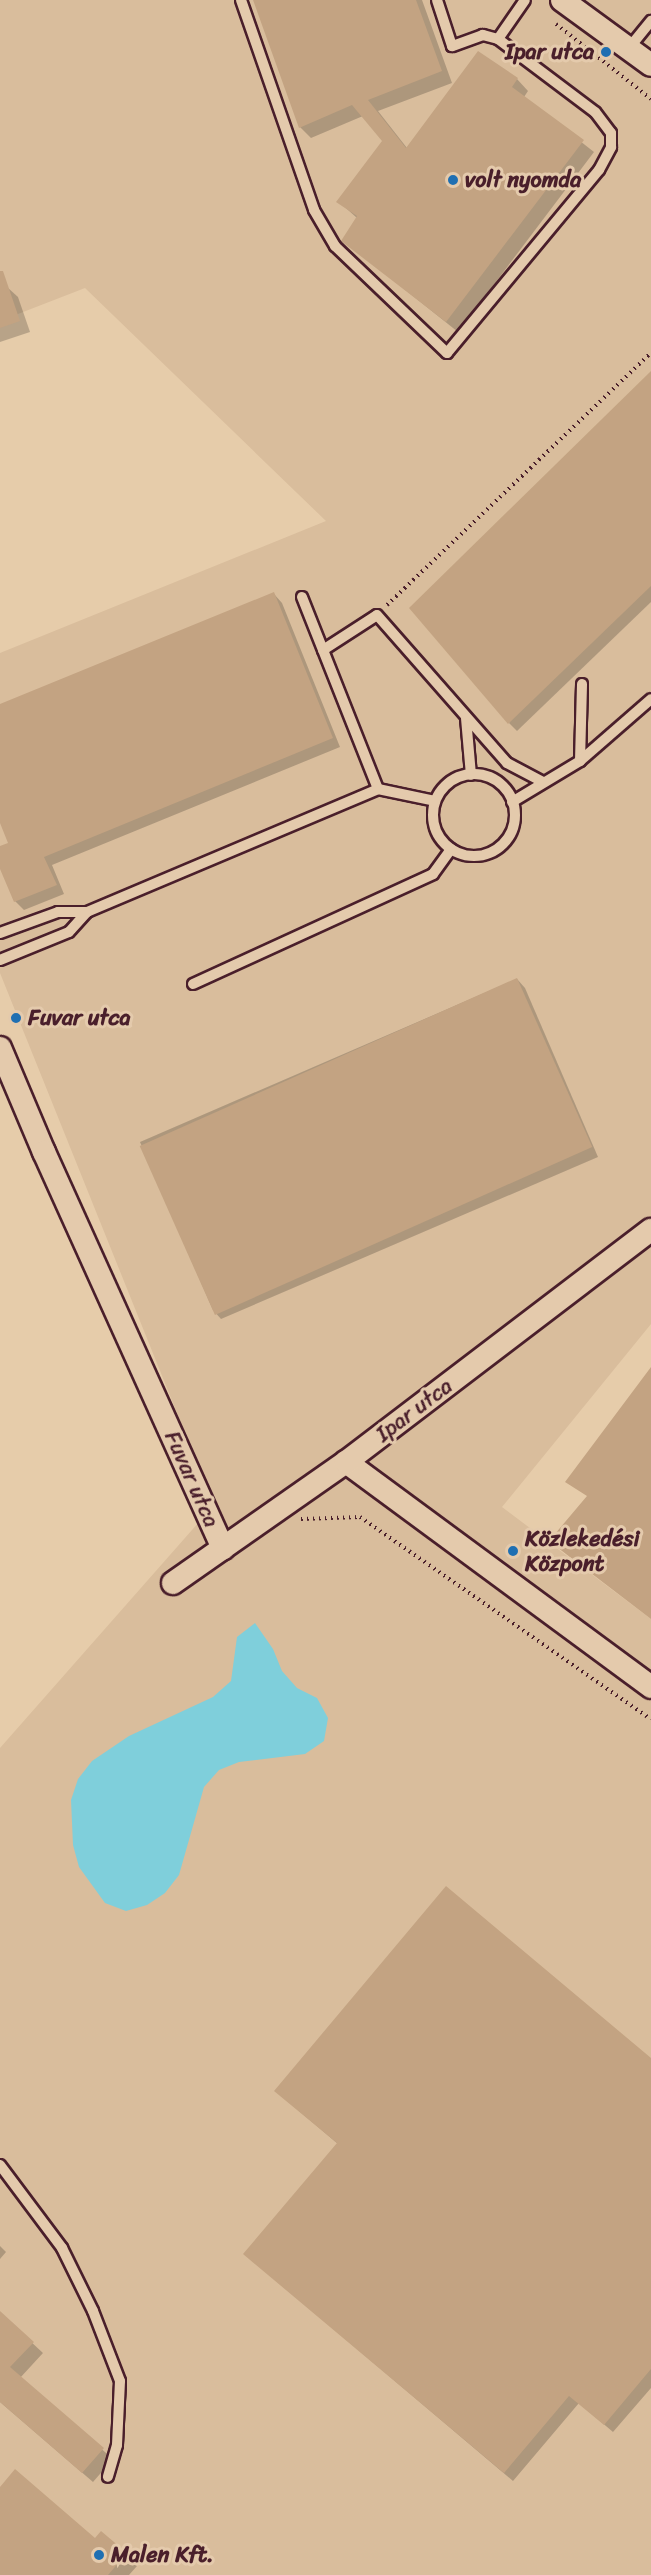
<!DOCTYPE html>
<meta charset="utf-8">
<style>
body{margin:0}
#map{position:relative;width:651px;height:2575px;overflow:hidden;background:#e6ccaa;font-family:Sriracha,sans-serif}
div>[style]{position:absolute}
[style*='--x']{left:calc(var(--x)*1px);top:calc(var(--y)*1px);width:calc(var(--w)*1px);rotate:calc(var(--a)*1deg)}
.built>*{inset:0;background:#d9bd9c}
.water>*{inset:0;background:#7fcfdb}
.shadow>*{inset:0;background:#0003}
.building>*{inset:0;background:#c3a382;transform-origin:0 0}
.path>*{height:4px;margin-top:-2px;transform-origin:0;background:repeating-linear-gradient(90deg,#4a1f2b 0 1.5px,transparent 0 6px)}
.roads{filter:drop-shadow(2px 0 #4a1f2b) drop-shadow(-2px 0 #4a1f2b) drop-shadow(0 2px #4a1f2b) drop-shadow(0 -2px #4a1f2b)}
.service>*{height:10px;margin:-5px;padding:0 5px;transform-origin:5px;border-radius:5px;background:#e4caac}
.service>.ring{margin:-5px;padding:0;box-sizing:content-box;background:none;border:10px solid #e4caac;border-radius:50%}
.minor>*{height:22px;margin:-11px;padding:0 11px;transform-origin:11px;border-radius:11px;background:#e4caac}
.dots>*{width:16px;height:16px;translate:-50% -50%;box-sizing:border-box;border:3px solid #e4caac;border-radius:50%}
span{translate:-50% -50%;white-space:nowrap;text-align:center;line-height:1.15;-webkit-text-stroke:6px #e4caac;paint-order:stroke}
.poi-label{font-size:22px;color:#4a1f2b;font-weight:700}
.right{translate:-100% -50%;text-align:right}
.left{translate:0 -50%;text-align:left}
.street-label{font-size:22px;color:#4a1f2b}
</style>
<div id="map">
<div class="built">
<i style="clip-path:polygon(0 0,651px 0,651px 1324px,502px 1507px,651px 1619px,651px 2575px,0 2575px,0 1748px,214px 1505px,0 973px,0 653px,326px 521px,85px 288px,0 321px)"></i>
</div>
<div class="water">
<i style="clip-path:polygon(255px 1623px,273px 1649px,282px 1671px,297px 1688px,317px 1698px,328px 1718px,324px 1741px,305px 1754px,239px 1762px,219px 1770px,204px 1787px,179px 1875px,165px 1893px,147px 1905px,126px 1911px,105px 1903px,79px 1867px,73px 1845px,71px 1800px,78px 1779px,92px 1761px,129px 1736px,213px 1697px,231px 1681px,237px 1637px)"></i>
</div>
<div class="shadow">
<i style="clip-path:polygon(254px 0,422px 0,452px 83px,378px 111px,407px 148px,478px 53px,517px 79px,528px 91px,524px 97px,594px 152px,458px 332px,343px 240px,357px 218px,338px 201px,384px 141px,363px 116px,311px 138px,300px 127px)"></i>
<i style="clip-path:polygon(7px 287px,18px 297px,30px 332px,0 342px,0 289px)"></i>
<i style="clip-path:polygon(651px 373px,651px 602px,517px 731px,509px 723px)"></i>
<i style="clip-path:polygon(274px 594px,282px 603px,340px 747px,52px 865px,64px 894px,24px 910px,15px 901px,0 866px,0 847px,10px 844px,0 819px,0 706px)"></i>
<i style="clip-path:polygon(517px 979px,525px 988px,598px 1157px,221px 1319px,213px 1310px,140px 1142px)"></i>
<i style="clip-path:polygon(651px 2060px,651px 2388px,613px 2432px,579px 2403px,513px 2481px,245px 2254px,338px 2144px,285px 2099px)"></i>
<i style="clip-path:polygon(0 2246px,6px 2252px,0 2259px)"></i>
<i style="clip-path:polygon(0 2313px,43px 2353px,20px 2378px,113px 2459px,93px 2482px,0 2402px)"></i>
<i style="clip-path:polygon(0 2489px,95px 2540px,101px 2533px,137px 2566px,129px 2575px,0 2575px)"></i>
</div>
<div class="building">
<i style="clip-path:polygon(253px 0,416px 0,442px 71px,368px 100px,406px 148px,478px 51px,518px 78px,512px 87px,584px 140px,446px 322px,341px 241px,357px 216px,336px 202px,382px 141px,352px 105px,299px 128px)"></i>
<i style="clip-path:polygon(0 271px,3px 271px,20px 321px,0 328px)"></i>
<i style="clip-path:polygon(651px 371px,651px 586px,508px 724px,409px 608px)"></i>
<i style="clip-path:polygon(274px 592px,333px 738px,44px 857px,57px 885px,14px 902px,0 869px,0 846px,8px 843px,0 823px,0 704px)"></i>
<i style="left:517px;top:978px;width:185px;height:413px;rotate:66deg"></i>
<i style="clip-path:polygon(651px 1367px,651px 1619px,549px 1541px,587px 1496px,565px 1482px)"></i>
<i style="clip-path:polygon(446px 1886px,651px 2058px,651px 2369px,604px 2425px,569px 2396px,504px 2473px,243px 2254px,337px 2143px,274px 2091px)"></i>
<i style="clip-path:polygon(0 2311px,34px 2342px,10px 2367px,104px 2448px,82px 2473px,0 2402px)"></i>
<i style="clip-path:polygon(15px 2469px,95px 2538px,101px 2531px,127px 2553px,108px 2575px,0 2575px,0 2487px)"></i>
</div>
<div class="path">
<i style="--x:556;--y:24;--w:121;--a:38.3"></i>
<i style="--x:387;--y:605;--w:365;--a:-43.7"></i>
<i style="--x:301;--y:1519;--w:59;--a:-1.9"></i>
<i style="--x:360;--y:1517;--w:354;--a:34.8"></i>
</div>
<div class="roads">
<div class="service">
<i style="--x:241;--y:0;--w:222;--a:70.8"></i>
<i style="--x:314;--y:210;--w:42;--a:59.7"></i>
<i style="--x:335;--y:246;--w:155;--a:43.7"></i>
<i style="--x:447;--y:353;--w:238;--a:-50.3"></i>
<i style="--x:599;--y:170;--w:26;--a:-62"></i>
<i style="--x:611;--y:147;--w:14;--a:-90"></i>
<i style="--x:611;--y:133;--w:26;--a:-127"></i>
<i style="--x:595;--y:112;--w:121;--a:-143"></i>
<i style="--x:498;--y:39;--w:16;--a:-165"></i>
<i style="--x:483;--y:35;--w:33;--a:160"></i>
<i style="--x:452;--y:46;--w:48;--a:-108.1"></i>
<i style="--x:498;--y:39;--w:47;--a:-55.3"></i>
<i style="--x:629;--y:48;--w:35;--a:-51"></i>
<i style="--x:302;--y:597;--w:206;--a:68.4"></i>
<i style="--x:323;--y:650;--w:64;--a:-32.9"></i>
<i style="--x:377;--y:615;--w:197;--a:48.7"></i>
<i style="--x:507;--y:763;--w:41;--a:27.8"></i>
<i style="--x:466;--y:718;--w:57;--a:85"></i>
<i style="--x:580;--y:761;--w:77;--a:-88.5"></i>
<i class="ring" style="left:433px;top:774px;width:72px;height:72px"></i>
<i style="--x:512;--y:802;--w:79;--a:-31.1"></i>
<i style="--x:580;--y:761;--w:94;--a:-41.1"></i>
<i style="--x:0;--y:933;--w:62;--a:-19.9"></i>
<i style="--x:58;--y:912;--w:29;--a:0"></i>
<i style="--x:87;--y:912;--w:316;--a:-22.9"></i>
<i style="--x:378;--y:789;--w:58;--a:11.9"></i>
<i style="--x:0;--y:960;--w:74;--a:-22.1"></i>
<i style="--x:69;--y:932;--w:27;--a:-48"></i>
<i style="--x:193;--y:984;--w:264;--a:-24.6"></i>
<i style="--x:433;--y:874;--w:31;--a:-54"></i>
<i style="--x:0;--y:2165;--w:104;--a:53.2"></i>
<i style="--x:62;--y:2248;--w:70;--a:63.8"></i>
<i style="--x:93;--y:2311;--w:75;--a:68.9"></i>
<i style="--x:120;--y:2381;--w:64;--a:92.7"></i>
<i style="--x:117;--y:2445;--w:33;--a:106"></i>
</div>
<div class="minor">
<i style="--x:562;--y:0;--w:110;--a:36.1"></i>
<i style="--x:0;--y:1048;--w:113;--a:67.1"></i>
<i style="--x:44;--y:1152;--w:435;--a:65.7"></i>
<i style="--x:346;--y:1462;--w:379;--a:36.4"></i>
<i style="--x:173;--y:1583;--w:211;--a:-35"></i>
<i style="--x:346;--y:1462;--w:383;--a:-37.3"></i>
</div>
</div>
<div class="dots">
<i style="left:606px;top:52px;background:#1f6fb2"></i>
<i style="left:453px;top:180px;background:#1f6fb2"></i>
<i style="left:16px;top:1018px;background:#1f6fb2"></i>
<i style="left:513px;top:1551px;background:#1f6fb2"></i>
<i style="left:99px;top:2555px;background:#1f6fb2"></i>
</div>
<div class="poi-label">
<span class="right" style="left:594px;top:52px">Ipar utca</span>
<span class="left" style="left:465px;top:180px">volt nyomda</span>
<span class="left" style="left:28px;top:1018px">Fuvar utca</span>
<span class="left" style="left:525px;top:1551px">Közlekedési<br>Központ</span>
<span class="left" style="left:111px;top:2555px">Malen Kft.</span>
</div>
<div class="street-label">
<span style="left:414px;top:1410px;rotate:-37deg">Ipar utca</span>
<span style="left:192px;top:1479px;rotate:66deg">Fuvar utca</span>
</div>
</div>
